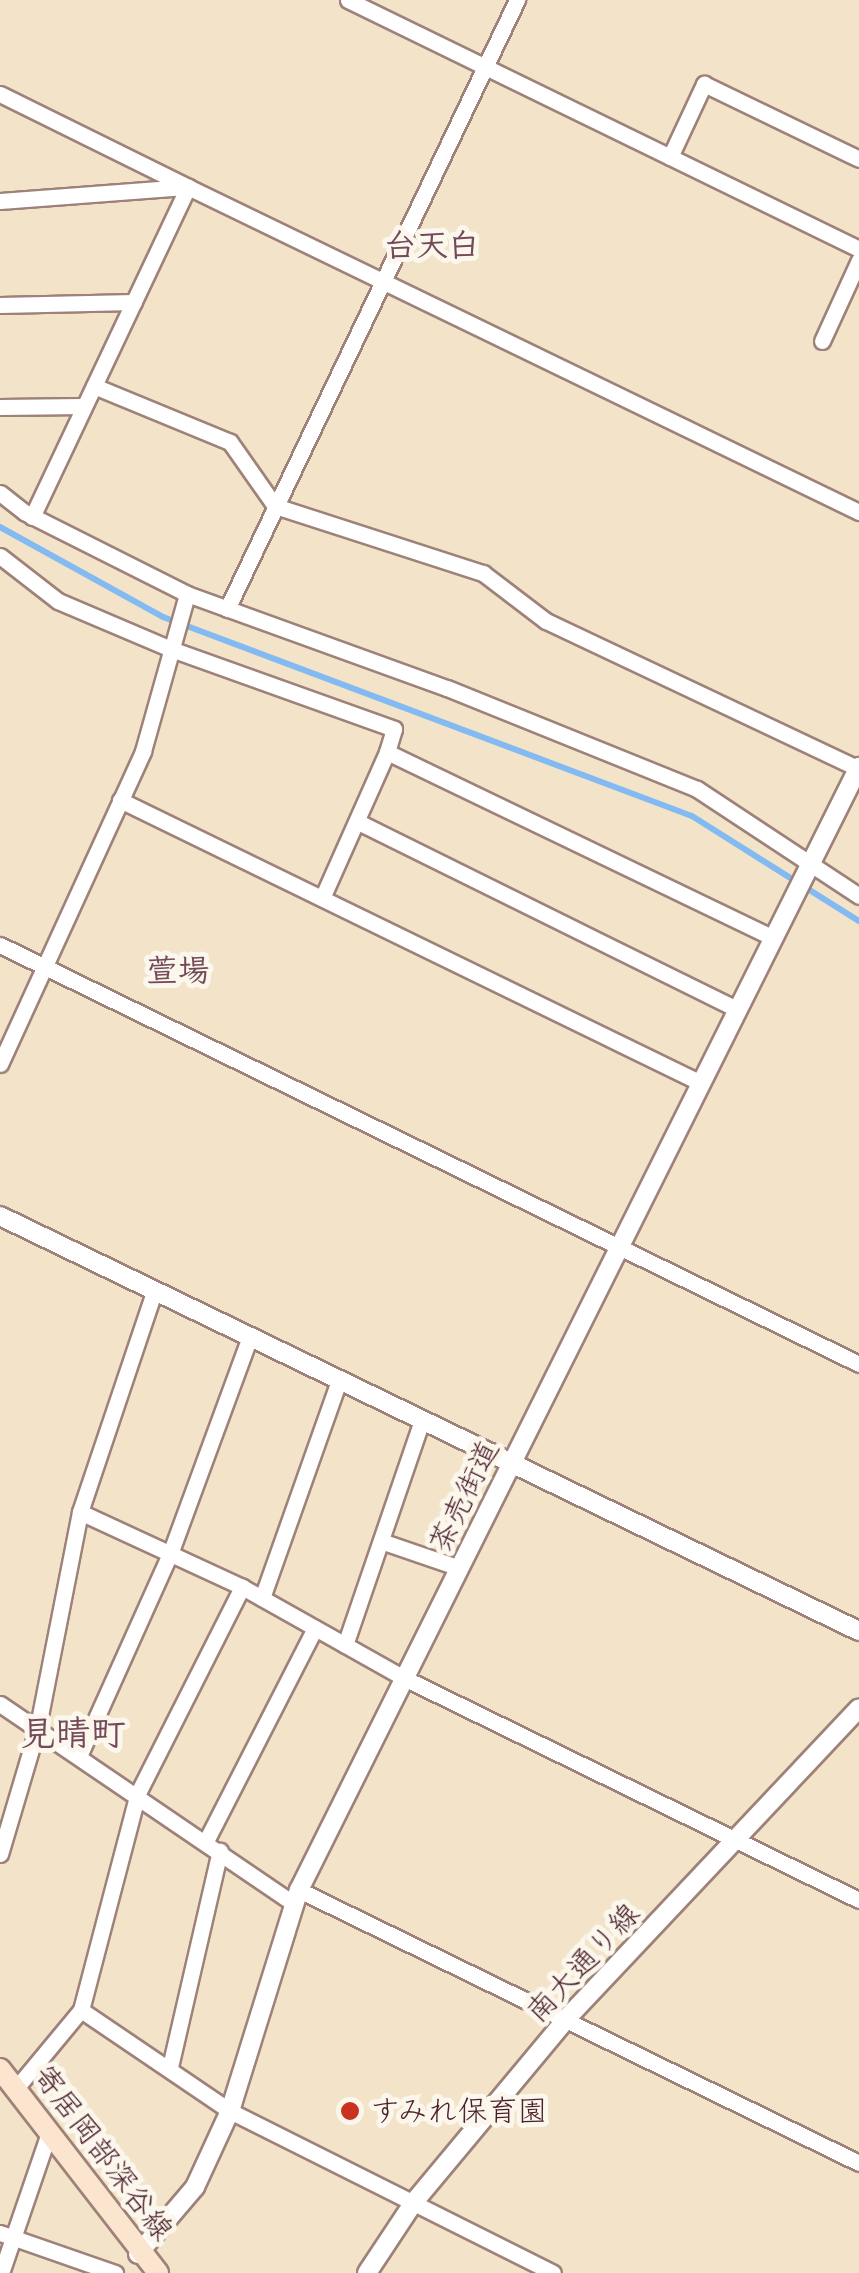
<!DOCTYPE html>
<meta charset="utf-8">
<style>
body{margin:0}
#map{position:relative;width:859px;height:2273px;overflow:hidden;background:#f3e4c9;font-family:Itim,"Klee One",sans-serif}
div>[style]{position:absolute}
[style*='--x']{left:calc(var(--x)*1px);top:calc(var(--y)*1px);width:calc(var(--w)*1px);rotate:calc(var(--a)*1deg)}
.stream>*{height:6px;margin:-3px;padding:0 3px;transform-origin:3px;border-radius:3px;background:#83baf2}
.roads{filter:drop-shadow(2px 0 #9e827a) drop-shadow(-2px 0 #9e827a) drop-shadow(0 2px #9e827a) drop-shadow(0 -2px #9e827a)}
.minor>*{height:15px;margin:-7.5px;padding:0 7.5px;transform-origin:7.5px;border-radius:7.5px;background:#fff}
.tertiary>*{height:18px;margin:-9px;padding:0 9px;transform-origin:9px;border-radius:9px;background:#fff}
.secondary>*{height:20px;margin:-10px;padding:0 10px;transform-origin:10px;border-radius:10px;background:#fbe5cf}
.dots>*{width:28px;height:28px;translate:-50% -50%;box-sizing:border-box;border:5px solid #fbf7ec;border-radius:50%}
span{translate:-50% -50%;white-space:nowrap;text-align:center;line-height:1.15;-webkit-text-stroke:10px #fbf7ec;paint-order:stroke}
.street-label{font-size:30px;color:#4a1f2b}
.poi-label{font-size:30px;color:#4a1f2b}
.left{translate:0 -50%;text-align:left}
.neighbourhood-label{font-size:32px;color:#744959;font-weight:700}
.quarter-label{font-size:35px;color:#744959;font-weight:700}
</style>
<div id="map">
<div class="stream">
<i style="--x:0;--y:527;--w:186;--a:28.9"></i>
<i style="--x:163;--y:617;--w:565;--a:20.62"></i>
<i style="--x:692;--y:816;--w:197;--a:32.2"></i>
</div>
<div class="roads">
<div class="minor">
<i style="--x:348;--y:0;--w:568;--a:25.98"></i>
<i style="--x:0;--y:94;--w:210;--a:26.3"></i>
<i style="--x:188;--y:187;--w:365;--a:115.3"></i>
<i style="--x:670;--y:157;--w:81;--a:-65"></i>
<i style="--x:704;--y:84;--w:172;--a:25.8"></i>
<i style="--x:0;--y:201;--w:189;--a:-4.3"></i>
<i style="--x:188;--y:187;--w:746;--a:25.84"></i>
<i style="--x:0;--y:305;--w:134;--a:-1.3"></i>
<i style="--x:822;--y:341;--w:89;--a:-65.4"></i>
<i style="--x:94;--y:386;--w:147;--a:22.4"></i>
<i style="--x:230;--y:442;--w:78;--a:54.9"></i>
<i style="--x:275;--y:506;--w:219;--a:17.9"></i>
<i style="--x:483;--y:573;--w:79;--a:37.3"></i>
<i style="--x:546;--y:621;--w:346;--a:25.3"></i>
<i style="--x:0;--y:407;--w:84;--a:-0.7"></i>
<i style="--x:0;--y:493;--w:31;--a:38"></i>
<i style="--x:24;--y:512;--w:182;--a:26.7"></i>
<i style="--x:187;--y:594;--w:276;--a:19.9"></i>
<i style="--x:447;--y:688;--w:270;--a:22"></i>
<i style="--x:697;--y:789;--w:194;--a:33.4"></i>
<i style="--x:0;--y:556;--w:73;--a:37.8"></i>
<i style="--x:58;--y:601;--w:123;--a:23"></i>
<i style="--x:171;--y:649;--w:237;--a:19.7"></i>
<i style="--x:394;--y:729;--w:24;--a:107"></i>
<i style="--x:227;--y:609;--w:675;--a:-64.54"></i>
<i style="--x:120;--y:800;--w:644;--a:25.97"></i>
<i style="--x:358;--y:822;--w:420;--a:26.3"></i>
<i style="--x:323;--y:896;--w:158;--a:-66"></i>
<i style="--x:387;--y:752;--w:425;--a:25.7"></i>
<i style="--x:0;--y:945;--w:956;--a:26"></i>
<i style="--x:0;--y:1064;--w:344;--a:-65.4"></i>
<i style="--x:143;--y:751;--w:163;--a:-74.3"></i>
<i style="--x:80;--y:1512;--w:179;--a:24.8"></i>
<i style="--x:242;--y:1587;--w:188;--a:29.3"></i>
<i style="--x:406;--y:1679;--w:504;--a:26.01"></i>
<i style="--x:381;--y:1541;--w:83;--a:18.9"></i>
<i style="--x:262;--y:1598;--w:231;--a:-70.5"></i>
<i style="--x:345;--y:1645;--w:238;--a:-71.1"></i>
<i style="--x:0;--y:1704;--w:356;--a:34.2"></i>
<i style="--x:80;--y:1754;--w:219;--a:-65.8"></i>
<i style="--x:170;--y:1554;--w:231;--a:-69.8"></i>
<i style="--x:206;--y:1841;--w:239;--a:-62.9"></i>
<i style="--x:0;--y:1854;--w:134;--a:-73.5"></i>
<i style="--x:38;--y:1726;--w:218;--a:-78.9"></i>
<i style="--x:80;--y:1512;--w:232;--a:-71.4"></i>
<i style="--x:299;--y:1890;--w:623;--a:25.99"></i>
<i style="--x:81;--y:2010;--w:180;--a:34.1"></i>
<i style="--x:230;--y:2111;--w:361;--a:26.6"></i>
<i style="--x:170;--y:2067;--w:222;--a:-77"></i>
<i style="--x:17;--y:2087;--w:100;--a:-50.3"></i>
<i style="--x:81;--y:2010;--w:224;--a:-75.3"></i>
<i style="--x:138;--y:1793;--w:231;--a:-63.2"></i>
<i style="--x:0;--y:2233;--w:122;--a:19.2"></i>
<i style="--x:1;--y:2273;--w:145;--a:-71.1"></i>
</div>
<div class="tertiary">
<i style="--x:0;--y:1216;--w:954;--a:25.79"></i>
<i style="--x:138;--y:2254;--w:88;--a:-49.6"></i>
<i style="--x:195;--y:2187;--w:84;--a:-65.3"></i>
<i style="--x:230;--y:2111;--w:232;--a:-72.7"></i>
<i style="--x:299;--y:1890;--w:1255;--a:-63.5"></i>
<i style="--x:367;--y:2273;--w:85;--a:-56.5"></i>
<i style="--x:414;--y:2202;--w:241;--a:-50.2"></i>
<i style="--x:568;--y:2017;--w:424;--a:-46.7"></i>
</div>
<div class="secondary">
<i style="--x:0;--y:2069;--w:258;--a:52.2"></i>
</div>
</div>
<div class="dots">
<i style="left:350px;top:2111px;background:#c8321e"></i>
</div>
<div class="street-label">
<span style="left:464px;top:1496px;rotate:-64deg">茶売街道</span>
<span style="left:583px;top:1963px;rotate:-47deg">南大通り線</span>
<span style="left:103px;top:2153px;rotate:53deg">寄居岡部深谷線</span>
</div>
<div class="poi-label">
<span class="left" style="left:370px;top:2111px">すみれ保育園</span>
</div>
<div class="neighbourhood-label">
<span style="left:432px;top:245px">台天白</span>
<span style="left:178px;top:970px">萱場</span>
</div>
<div class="quarter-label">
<span style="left:73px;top:1733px">見晴町</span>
</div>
</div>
